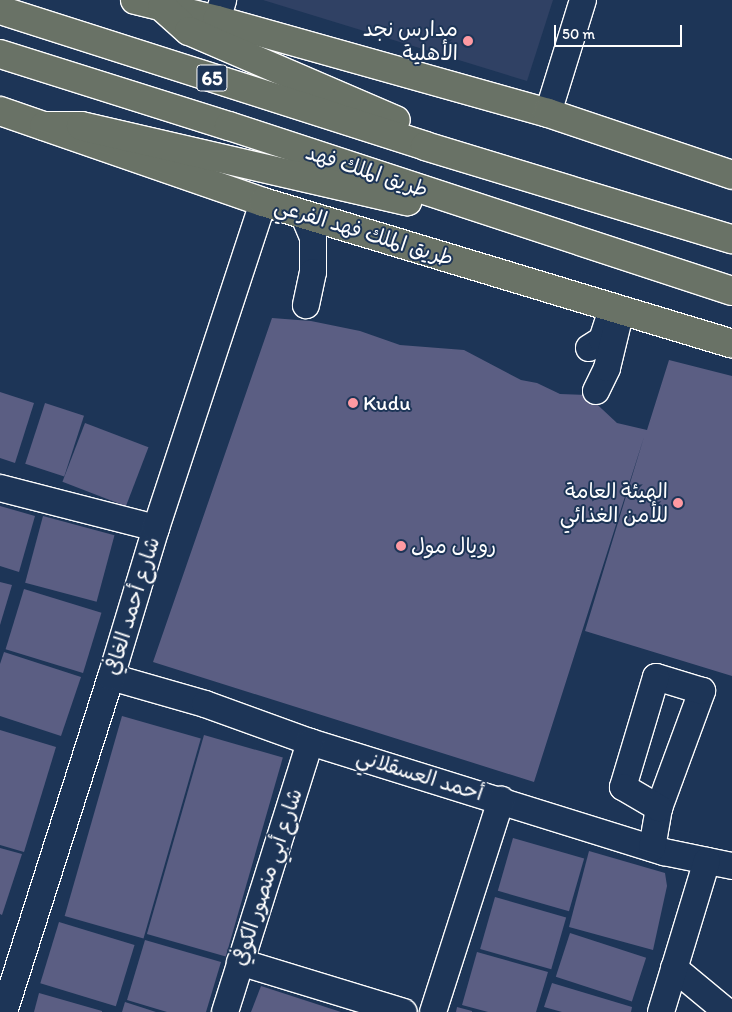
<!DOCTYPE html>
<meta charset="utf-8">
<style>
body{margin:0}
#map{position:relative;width:732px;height:1012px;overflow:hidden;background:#1d3557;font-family:Itim,"Playpen Sans Arabic",sans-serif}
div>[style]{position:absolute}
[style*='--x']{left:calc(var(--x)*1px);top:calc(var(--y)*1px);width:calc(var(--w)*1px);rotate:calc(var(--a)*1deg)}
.built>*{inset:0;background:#304164}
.building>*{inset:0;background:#5b5e83;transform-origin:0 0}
.roads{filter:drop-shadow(1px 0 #fff) drop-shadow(-1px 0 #fff) drop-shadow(0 1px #fff) drop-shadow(0 -1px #fff)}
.minor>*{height:26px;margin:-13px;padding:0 13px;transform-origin:13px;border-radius:13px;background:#1d3557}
.major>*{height:28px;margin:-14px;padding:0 14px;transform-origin:14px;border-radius:14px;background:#697266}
.highway>*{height:28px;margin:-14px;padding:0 14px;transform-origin:14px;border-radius:14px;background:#697266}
.dots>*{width:14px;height:14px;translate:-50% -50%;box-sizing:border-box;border:2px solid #1d3557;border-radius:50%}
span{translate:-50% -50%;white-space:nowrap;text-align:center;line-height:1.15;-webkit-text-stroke:4px #1d3557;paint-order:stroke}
.shield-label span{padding:1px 4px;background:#1d3557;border:1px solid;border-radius:4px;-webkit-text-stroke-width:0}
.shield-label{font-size:20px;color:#fff;font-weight:700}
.poi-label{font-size:21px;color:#fff}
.right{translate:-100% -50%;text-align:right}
.left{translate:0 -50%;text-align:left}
.street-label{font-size:21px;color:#fff}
.scale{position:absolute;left:554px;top:25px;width:128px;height:22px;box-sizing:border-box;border:2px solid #fff;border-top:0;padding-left:6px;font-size:15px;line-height:18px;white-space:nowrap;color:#fff;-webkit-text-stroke:4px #1d3557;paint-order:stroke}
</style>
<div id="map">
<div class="built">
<i style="clip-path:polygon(263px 0,553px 0,527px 81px)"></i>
</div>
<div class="building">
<i style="clip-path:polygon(272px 318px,311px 321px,360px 331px,400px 345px,464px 350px,521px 380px,537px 383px,560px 394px,587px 395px,617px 423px,647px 430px,669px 360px,732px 376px,732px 676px,585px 631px,644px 437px,534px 782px,153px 662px)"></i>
<i style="clip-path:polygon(0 392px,34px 403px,15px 463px,0 458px)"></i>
<i style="left:45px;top:403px;width:41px;height:64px;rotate:18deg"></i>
<i style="left:85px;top:423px;width:68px;height:63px;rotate:21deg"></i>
<i style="clip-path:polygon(0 506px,35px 516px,19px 572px,0 566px)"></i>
<i style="left:43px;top:516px;width:74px;height:69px;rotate:15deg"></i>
<i style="clip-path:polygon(0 582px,12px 585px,0 625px)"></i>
<i style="left:24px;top:589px;width:81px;height:63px;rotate:17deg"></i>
<i style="clip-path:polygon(4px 652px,81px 677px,61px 736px,0 716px,0 664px)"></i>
<i style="left:122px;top:716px;width:82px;height:208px;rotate:16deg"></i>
<i style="clip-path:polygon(0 730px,56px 747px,24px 852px,0 845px)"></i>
<i style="left:204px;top:735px;width:82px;height:207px;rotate:16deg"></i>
<i style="left:513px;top:838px;width:74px;height:55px;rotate:16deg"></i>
<i style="clip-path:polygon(0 848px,22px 854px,2px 915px,0 914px)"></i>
<i style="clip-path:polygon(589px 851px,665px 873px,667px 886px,653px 950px,569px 927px)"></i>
<i style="left:495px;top:897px;width:74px;height:54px;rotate:16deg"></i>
<i style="left:59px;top:922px;width:79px;height:64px;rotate:17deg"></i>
<i style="left:570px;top:933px;width:80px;height:46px;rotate:18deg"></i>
<i style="clip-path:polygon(145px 940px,221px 962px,206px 1012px,167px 1012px,127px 1000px)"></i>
<i style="clip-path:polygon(477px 952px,548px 972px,536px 1012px,488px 1012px,462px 1005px)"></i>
<i style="clip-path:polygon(552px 983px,632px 1007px,631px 1012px,562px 1012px,544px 1007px)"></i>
<i style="clip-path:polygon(261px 986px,341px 1012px,251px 1012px)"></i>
<i style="clip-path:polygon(39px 993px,102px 1011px,102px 1012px,34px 1012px)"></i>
<i style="clip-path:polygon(125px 1002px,156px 1012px,122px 1012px)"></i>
<i style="clip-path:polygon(457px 1007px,472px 1011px,472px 1012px,456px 1012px)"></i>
</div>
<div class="roads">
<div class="minor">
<i style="--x:217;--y:20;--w:21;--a:-73"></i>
<i style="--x:548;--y:113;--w:118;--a:-72.8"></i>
<i style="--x:303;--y:214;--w:25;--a:67"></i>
<i style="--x:313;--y:237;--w:35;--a:90"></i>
<i style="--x:313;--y:272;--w:34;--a:102"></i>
<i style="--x:589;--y:348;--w:15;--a:-32"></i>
<i style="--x:602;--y:340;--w:26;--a:-72"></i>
<i style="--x:596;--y:391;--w:25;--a:-64"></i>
<i style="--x:607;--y:368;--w:60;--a:-76.4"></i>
<i style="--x:0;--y:488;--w:161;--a:14.4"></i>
<i style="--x:111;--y:677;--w:98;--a:16"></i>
<i style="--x:205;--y:704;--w:112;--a:19.9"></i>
<i style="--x:310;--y:742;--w:371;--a:17.3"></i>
<i style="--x:664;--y:852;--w:69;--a:11.6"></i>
<i style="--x:652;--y:848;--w:41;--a:-80.1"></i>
<i style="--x:659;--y:808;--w:125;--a:-69.8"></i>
<i style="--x:702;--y:691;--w:48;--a:-163.1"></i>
<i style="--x:656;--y:677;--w:115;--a:106.7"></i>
<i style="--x:623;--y:787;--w:42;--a:30.3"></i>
<i style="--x:240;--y:962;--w:171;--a:17"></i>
<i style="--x:674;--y:968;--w:69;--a:39.7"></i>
<i style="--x:4;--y:1012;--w:352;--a:-72.3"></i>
<i style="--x:111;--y:677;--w:156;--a:-73.2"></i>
<i style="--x:156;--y:528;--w:343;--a:-71.8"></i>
<i style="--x:225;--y:1012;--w:283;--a:-72.5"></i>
<i style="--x:433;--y:1012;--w:223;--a:-72.2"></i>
<i style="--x:661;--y:1012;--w:158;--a:-73.1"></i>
</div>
<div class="major">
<i style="--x:135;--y:0;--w:84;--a:13.7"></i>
<i style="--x:217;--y:20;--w:344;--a:15.7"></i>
<i style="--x:548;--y:113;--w:194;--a:18.6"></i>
<i style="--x:0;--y:111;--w:278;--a:19.1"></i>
<i style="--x:263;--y:202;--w:490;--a:16.8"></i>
</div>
<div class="highway">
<i style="--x:162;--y:7;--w:36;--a:42"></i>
<i style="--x:189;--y:31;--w:225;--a:23.3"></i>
<i style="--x:0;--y:10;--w:446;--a:17.7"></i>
<i style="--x:425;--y:146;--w:321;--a:16.9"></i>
<i style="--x:0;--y:54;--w:240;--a:17.5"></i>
<i style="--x:229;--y:126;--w:529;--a:18.16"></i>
<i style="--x:44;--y:126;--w:37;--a:0"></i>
<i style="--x:81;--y:126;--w:335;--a:13"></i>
</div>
</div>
<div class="dots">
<i style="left:468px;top:41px;background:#ff9aa2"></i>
<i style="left:353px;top:403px;background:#ff9aa2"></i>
<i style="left:678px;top:503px;background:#ff9aa2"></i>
<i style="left:401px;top:546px;background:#ff9aa2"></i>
</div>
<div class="shield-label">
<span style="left:212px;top:78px">65</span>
</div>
<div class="poi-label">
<span class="right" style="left:458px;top:41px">مدارس نجد<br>الأهلية</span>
<span class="left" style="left:363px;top:403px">Kudu</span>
<span class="right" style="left:668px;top:503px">الهيئة العامة<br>للأمن الغذائي</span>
<span class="left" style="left:411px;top:546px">رويال مول</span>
</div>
<div class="street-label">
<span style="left:367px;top:171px;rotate:18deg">طريق الملك فهد</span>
<span style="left:364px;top:232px;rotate:17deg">طريق الملك فهد الفرعي</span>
<span style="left:132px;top:606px;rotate:-73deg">شارع أحمد الغافي</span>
<span style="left:420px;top:775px;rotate:17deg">أحمد العسقلاني</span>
<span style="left:267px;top:877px;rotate:-72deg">شارع أبي منصور الكوفي</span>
</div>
<div class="scale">50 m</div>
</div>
